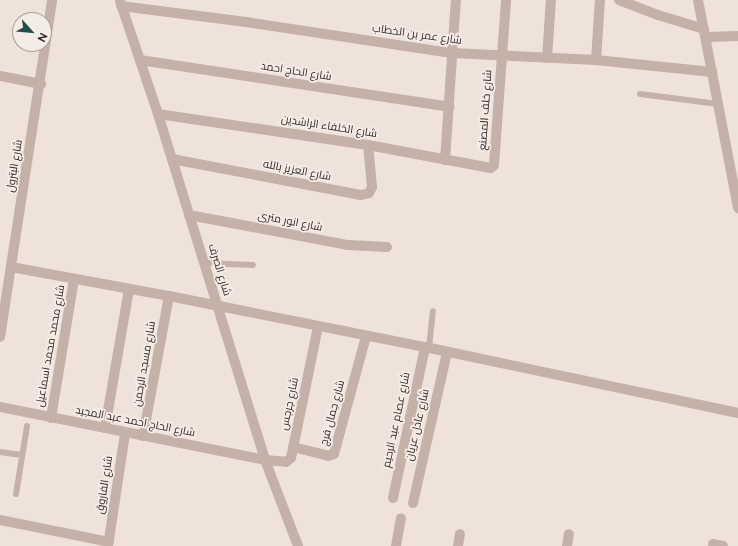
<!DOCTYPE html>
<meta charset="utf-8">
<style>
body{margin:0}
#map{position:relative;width:738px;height:546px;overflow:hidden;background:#eee2da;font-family:Raleway,Cairo,sans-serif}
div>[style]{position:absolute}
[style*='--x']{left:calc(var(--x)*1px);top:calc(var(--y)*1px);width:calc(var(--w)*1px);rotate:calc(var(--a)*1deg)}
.service>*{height:6px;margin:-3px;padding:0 3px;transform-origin:3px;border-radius:3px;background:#c4b1a8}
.minor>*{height:10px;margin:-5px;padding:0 5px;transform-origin:5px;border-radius:5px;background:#c4b1a8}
span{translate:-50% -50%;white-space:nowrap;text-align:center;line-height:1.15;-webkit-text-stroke:3.5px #f6ece6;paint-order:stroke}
.street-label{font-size:11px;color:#322927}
.north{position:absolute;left:12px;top:12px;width:40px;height:40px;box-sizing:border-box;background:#f6ece6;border:1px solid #a89e9a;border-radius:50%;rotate:117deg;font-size:11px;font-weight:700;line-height:16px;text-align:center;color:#322927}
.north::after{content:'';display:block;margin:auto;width:14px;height:18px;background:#224e4a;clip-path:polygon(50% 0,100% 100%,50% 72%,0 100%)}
</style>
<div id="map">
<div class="service">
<i style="--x:640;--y:94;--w:79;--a:7.3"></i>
<i style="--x:204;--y:263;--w:49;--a:2.3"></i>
<i style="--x:429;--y:348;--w:37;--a:-84"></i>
<i style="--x:0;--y:452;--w:22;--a:8"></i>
<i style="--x:16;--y:494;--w:69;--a:-80.8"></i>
</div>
<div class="minor">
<i style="--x:619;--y:0;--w:42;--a:21"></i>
<i style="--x:658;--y:15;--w:48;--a:16.9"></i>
<i style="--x:698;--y:0;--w:212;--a:79.1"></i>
<i style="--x:120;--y:1;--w:119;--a:71.4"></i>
<i style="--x:158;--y:114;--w:362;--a:72.8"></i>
<i style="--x:265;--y:460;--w:92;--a:69"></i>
<i style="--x:121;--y:6;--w:126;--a:7.3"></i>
<i style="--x:246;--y:22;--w:208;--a:8.6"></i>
<i style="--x:452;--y:53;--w:144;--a:2.8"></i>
<i style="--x:596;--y:60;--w:117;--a:5.9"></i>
<i style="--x:706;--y:37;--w:32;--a:-2"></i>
<i style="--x:547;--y:58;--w:58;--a:-86.1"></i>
<i style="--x:140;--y:60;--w:313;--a:8.6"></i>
<i style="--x:596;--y:60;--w:60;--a:-86.2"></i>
<i style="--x:0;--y:76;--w:42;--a:11"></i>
<i style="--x:158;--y:114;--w:212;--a:8.4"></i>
<i style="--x:368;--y:145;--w:125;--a:10.6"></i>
<i style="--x:491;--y:168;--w:4;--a:-45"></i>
<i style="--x:494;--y:165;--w:165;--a:-85.8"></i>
<i style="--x:172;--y:159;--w:192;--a:10.8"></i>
<i style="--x:361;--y:195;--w:8;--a:-14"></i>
<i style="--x:369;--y:193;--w:7;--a:-63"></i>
<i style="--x:372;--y:187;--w:42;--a:-95.4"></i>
<i style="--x:445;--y:160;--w:160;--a:-86.1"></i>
<i style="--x:189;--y:215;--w:162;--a:10.7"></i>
<i style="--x:348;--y:245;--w:39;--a:3"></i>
<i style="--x:11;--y:267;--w:161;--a:10.4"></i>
<i style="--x:169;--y:296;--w:261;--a:11.3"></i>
<i style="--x:425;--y:347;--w:320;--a:11.9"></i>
<i style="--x:0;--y:337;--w:341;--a:-81.2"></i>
<i style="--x:0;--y:407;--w:270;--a:11.3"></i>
<i style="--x:265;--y:460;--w:21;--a:5"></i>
<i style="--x:286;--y:462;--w:6;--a:-39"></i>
<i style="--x:291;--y:458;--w:134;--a:-78.4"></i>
<i style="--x:51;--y:418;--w:141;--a:-80.6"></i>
<i style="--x:105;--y:428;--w:141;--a:-80.2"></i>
<i style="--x:143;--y:436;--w:142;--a:-79.5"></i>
<i style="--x:293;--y:447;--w:36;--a:14"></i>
<i style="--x:328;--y:456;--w:6;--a:-18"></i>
<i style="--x:334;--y:454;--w:122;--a:-74.8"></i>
<i style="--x:393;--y:498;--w:154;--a:-78"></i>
<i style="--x:413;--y:503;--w:155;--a:-77.3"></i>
<i style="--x:0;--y:520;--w:111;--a:11.4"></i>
<i style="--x:713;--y:544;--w:10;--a:11"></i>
<i style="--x:108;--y:546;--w:114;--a:-81.4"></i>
<i style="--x:396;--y:546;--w:28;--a:-80"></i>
<i style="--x:458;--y:546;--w:12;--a:-81"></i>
<i style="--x:567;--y:546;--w:12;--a:-81"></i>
</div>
<div class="street-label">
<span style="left:417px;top:35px;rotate:8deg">شارع عمر بن الخطاب</span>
<span style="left:296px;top:72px;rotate:9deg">شارع الحاج احمد</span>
<span style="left:486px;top:110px;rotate:-86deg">شارع خلف المصنع</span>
<span style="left:329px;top:127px;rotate:9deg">شارع الخلفاء الراشدين</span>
<span style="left:15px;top:166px;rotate:-81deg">شارع البترول</span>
<span style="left:297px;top:171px;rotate:11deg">شارع العزيز بالله</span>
<span style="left:290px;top:222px;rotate:11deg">شارع انور مترى</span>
<span style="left:219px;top:270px;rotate:73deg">شارع الصرف</span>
<span style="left:51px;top:346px;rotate:-80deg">شارع محمد محمد اسماعيل</span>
<span style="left:145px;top:364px;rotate:-80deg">شارع مسجد الرحمن</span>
<span style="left:290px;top:404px;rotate:-78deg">شارع جرجس</span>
<span style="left:333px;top:413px;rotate:-75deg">شارع جمال فرج</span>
<span style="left:397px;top:420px;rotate:-78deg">شارع عصام عبد الرحيم</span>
<span style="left:135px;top:422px;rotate:11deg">شارع الحاج احمد عبد المجيد</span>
<span style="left:418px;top:425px;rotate:-77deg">شارع عادل عريان</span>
<span style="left:105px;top:485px;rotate:-81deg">شارع الفاروق</span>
</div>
<div class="north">N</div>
</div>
